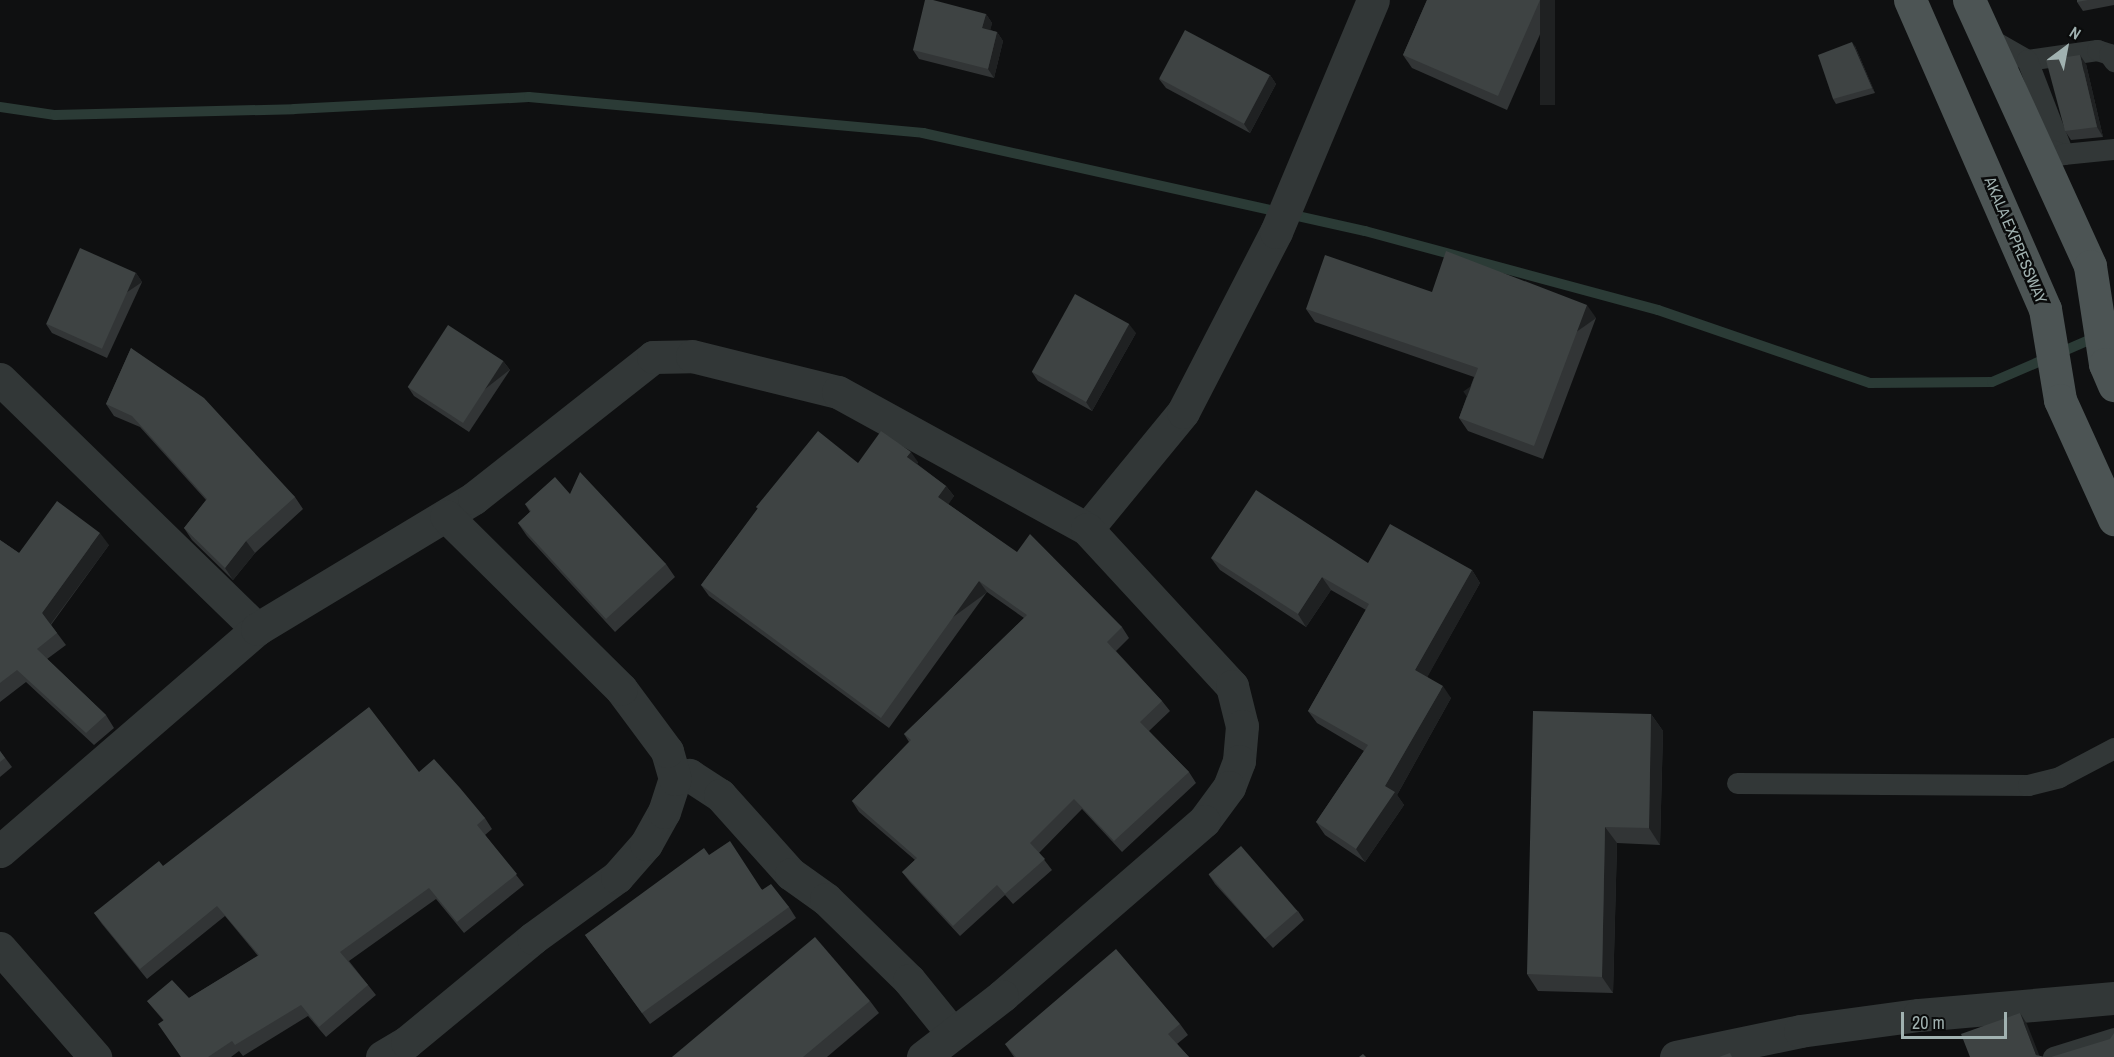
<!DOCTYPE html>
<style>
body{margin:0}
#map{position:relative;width:2114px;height:1057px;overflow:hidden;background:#0f1011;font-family:"Archivo Narrow",sans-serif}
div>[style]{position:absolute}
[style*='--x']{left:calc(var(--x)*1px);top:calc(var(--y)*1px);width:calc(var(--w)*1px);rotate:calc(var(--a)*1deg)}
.stream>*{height:10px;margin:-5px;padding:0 5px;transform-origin:5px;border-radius:5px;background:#2b3b36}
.service>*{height:21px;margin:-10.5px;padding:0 10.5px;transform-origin:10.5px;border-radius:10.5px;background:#323737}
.minor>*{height:33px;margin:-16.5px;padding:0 16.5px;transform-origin:16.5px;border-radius:16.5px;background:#323737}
.primary>*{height:33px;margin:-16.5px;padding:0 16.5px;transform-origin:16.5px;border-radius:16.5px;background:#4c5454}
.wall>*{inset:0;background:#323536}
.shaded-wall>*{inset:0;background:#1f2122;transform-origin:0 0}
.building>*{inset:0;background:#3e4343;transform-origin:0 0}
span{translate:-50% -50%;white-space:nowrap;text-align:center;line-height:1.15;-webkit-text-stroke:5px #0a0b0b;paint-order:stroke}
.street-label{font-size:16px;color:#a0b1b0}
.north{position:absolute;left:2036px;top:18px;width:60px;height:60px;-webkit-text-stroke:4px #0a0b0b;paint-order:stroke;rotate:32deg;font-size:16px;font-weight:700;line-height:24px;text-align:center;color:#a0b1b0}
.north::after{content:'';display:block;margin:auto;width:21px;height:27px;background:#a0b1b0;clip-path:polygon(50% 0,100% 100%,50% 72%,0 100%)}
.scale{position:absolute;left:1901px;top:1012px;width:106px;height:27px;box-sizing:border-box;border:3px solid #a0b1b0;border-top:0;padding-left:8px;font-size:18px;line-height:21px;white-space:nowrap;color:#a0b1b0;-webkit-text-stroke:4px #0a0b0b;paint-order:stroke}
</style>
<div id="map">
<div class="stream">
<i style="--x:0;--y:107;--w:56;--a:8.3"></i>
<i style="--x:55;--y:115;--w:239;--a:-1.4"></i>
<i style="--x:294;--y:109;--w:235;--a:-2.9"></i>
<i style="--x:529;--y:97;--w:396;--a:5.2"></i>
<i style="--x:923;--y:133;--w:453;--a:12.5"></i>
<i style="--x:1365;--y:231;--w:303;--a:15.1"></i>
<i style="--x:1658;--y:310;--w:224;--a:19"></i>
<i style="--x:1870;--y:383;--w:122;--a:-0.5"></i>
<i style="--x:1992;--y:382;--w:113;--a:-23.4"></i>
</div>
<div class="service">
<i style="--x:1987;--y:37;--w:46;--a:29.9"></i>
<i style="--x:2027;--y:60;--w:71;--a:-8.1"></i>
<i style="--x:2097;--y:50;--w:13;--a:18"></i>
<i style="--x:2109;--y:54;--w:9;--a:54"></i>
<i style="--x:2027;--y:60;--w:101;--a:69"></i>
<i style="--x:2052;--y:150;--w:12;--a:20"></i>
<i style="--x:2063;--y:154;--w:51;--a:-5.6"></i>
<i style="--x:1737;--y:783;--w:291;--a:0.4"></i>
<i style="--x:2028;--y:785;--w:32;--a:-14"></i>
<i style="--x:2059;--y:777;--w:62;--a:-27.8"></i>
<i style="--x:2053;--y:1057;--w:64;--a:-17.3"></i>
</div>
<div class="minor">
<i style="--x:0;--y:379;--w:359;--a:44.2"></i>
<i style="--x:1087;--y:529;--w:151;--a:-50.6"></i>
<i style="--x:1183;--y:412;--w:203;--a:-62.7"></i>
<i style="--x:1276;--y:232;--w:251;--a:-67.3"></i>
<i style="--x:675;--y:779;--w:15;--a:-16"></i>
<i style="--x:689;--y:775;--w:37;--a:33"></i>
<i style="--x:720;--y:795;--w:106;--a:48.1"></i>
<i style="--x:791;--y:874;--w:43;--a:35.5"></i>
<i style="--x:826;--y:899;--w:116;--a:44.3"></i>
<i style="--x:909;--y:980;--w:68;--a:50.9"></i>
<i style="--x:0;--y:851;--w:340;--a:-40.8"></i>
<i style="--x:257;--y:629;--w:253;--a:-31.1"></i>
<i style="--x:474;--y:498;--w:228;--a:-38.2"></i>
<i style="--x:653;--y:357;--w:39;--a:-1"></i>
<i style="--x:692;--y:356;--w:150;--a:13.9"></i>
<i style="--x:838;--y:392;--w:284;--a:28.8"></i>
<i style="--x:1087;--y:529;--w:214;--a:47.3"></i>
<i style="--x:1232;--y:686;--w:41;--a:76"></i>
<i style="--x:1242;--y:726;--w:35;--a:95"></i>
<i style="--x:1239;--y:761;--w:28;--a:111"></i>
<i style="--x:1229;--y:787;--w:42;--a:126.3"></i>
<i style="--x:1204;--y:821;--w:267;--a:139.1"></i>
<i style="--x:1002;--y:996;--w:100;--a:142.3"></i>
<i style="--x:0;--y:948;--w:145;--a:48.9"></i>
<i style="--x:382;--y:1057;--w:29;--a:-31"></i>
<i style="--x:407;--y:1042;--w:163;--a:-39.5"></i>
<i style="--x:533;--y:938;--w:104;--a:-36"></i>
<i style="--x:617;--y:877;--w:44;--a:-48.7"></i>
<i style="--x:646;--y:844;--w:37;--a:-61"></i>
<i style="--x:664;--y:812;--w:35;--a:-72"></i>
<i style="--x:675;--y:779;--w:29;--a:-106"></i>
<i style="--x:667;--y:751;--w:77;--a:-126.6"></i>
<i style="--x:621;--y:689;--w:246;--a:-135.3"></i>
<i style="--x:1676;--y:1057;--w:127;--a:-11.8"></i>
<i style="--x:1800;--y:1031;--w:120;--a:-7.7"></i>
<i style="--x:1919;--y:1015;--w:196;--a:-5"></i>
</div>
<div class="primary">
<i style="--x:1910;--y:0;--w:337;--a:66.4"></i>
<i style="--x:2045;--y:309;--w:92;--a:80.6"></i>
<i style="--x:2060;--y:400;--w:131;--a:65.6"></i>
<i style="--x:1969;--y:0;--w:292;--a:65.5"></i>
<i style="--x:2090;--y:266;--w:99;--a:81.3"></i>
<i style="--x:2105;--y:364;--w:23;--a:67"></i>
</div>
<div class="wall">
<i style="clip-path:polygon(1427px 0,1555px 0,1507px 110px,1412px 68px,1403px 55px)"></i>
<i style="clip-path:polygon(2077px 0,2114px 0,2114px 5px,2083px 11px,2077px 2px)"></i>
<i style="clip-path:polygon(986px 14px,992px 23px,990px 30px,997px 32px,1003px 41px,994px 78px,919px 59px,913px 50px)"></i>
<i style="clip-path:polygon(1855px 46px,1875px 93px,1836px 104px,1833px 99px)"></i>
<i style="clip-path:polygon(2086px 64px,2103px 137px,2071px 140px,2065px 131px)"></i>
<i style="clip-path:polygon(1270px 75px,1276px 84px,1250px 133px,1166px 88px,1159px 79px)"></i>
<i style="clip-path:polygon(136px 273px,142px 282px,107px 358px,52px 333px,46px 324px)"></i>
<i style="clip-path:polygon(1432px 292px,1596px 318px,1543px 459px,1468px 431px,1459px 418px,1474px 377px,1315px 322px,1306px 309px)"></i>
<i style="clip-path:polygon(1136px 333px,1092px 411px,1038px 381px,1032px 372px)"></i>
<i style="clip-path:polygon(131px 348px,295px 497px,303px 509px,255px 553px,233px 580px,192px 540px,184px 528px,206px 500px,140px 427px,114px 416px,106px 404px)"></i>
<i style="clip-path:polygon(503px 361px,510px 370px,469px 432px,414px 396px,408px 387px)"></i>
<i style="clip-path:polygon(918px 462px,917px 464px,946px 486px,954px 496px,948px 504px,1122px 627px,1129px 638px,1116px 651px,1162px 701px,1170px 711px,1149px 731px,1189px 772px,1196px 783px,1122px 852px,1082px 809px,1039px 853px,1052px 870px,1013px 904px,1005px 895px,960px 936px,910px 882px,902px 872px,915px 860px,859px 812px,852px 801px,909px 742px,904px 734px,1024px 618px,987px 592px,889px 728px,709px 596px,701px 585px,758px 509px,756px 507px,858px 463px)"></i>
<i style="clip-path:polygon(570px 494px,666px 564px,675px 577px,615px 632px,527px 536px,518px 523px,530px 512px,525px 504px)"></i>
<i style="clip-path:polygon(0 540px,19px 553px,109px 545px,51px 625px,66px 645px,47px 659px,106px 715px,114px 728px,94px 745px,26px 682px,0 702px)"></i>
<i style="clip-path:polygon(1211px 558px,1368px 563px,1472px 570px,1480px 583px,1427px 677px,1451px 698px,1397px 795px,1404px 805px,1365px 862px,1325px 835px,1316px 822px,1364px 751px,1317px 723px,1308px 711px,1366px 610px,1331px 590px,1306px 627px,1220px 570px)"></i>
<i style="clip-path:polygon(1651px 714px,1663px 731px,1660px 845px,1617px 843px,1613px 993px,1538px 991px,1527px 974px)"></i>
<i style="clip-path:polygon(0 751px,12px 767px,0 777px)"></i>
<i style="clip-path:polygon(419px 772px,485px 818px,492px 829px,485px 835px,524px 885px,464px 933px,436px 899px,349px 961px,368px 985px,376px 995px,326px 1037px,308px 1016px,243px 1056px,239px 1051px,231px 1057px,181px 1057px,163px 1020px,147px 1001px,189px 998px,258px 956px,225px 916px,147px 979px,102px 924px,94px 913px,163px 866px)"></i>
<i style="clip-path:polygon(709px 855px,789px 907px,796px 918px,650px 1024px,585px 935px)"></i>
<i style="clip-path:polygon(1209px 875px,1298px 911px,1304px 920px,1273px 948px,1215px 884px)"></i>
<i style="clip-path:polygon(870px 1001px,879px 1013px,827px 1057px,672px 1057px)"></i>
<i style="clip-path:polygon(1180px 1024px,1188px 1035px,1177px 1044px,1189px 1057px,1014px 1057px,1005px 1044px)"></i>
</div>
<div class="shaded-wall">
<i style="left:1540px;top:0;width:15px;height:105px"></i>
<i style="clip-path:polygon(986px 14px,992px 23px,989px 37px,982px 28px)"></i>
<i style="clip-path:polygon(997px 32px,1003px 41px,994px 78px,988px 69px)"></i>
<i style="clip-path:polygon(1852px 42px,1855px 46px,1875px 93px,1872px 88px)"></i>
<i style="clip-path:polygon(2080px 55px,2086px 64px,2103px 137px,2097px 127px)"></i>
<i style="clip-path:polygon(1270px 75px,1276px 84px,1250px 133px,1244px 124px)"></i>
<i style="left:136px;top:273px;width:11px;height:84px;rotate:56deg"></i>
<i style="left:1587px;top:305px;width:16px;height:151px;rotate:55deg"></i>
<i style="clip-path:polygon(1129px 324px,1136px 333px,1092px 411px,1086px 402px)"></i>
<i style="left:503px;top:361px;width:11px;height:74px;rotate:52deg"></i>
<i style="clip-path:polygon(911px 452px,918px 462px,914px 468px,907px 457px)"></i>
<i style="clip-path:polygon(946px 486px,954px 496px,946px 508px,938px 497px)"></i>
<i style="clip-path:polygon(100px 533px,109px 545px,50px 625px,42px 613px)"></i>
<i style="clip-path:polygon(246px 541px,255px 553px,233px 580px,225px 568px)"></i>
<i style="clip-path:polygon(1472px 570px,1480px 583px,1424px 683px,1415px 670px)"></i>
<i style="clip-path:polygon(1322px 577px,1331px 590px,1306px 627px,1298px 614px)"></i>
<i style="left:979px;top:581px;width:14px;height:168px;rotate:54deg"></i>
<i style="clip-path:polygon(1443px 686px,1451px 698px,1397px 795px,1404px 805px,1365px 862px,1356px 849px,1385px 786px)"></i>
<i style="clip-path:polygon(1651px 714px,1663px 731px,1660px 845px,1649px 828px)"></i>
<i style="clip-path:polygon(1605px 827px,1617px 843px,1613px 993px,1602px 977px)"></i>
<i style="clip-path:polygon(2020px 1013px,2027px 1024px,2040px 1057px,2036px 1055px)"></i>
</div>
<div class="building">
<i style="clip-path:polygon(925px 0,933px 0,986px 14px,982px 28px,997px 32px,988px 69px,913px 50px)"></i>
<i style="clip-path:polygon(1427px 0,1540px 0,1498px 96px,1403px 55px)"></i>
<i style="clip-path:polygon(2077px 0,2088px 0,2077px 2px)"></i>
<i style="left:1185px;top:30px;width:96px;height:55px;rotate:28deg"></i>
<i style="clip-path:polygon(1852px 42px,1872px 88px,1833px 99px,1818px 55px)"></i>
<i style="clip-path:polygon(2080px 55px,2097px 127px,2065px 131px,2046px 60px)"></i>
<i style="left:80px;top:248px;width:61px;height:83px;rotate:24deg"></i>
<i style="clip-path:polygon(1446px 251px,1587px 305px,1534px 446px,1459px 418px,1478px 368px,1306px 309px,1325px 255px,1432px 292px)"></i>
<i style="left:1075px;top:294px;width:62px;height:89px;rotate:29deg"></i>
<i style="left:448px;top:325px;width:66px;height:74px;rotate:33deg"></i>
<i style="clip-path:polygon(131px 348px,204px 398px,295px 497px,246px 541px,225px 568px,184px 528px,207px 499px,132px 416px,106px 404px)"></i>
<i style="clip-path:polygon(818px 431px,858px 463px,881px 431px,911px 452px,907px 457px,946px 486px,938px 497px,1017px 552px,1030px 534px,1122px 627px,1107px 642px,1162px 701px,1140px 722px,1189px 772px,1114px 841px,1074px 799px,1030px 843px,1045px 859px,1005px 894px,997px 885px,953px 926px,902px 872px,917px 858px,852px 801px,911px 740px,904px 734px,1027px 615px,979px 581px,881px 718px,701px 585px,758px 508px,756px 507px)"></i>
<i style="clip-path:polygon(580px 472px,666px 564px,606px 619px,518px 523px,531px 511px,525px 504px,555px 477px,570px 494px)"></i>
<i style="clip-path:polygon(1256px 490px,1368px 563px,1390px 524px,1472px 570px,1415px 670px,1443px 686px,1385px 786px,1395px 792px,1356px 849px,1316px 822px,1368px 745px,1308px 711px,1369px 604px,1322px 577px,1298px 614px,1211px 558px)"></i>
<i style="clip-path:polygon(57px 501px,100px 533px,42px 613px,57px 633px,37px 649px,106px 715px,86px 733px,17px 670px,0 683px,0 540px,19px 553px)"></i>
<i style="clip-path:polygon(369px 707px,419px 772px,434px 759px,460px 788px,485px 818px,477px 825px,517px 874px,457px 922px,429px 888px,340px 952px,368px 985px,319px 1027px,301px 1005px,235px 1045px,232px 1041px,208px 1057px,181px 1057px,158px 1024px,164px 1020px,147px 1001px,172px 980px,189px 998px,259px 955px,217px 906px,140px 969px,94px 913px,159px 861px,163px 866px)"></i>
<i style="clip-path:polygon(1533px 711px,1651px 714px,1649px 828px,1605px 827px,1602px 977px,1527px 974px)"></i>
<i style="clip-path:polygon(0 751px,5px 758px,0 762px)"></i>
<i style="clip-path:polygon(730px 841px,762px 890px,771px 884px,789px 907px,642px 1013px,585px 935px,704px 848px,709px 855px)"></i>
<i style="left:1241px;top:846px;width:86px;height:43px;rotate:49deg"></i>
<i style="clip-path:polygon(815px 937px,870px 1001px,803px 1057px,672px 1057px)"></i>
<i style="clip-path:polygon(1116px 949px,1180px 1024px,1168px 1034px,1189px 1057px,1016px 1057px,1005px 1044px)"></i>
<i style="clip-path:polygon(2020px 1013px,2036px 1055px,2045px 1057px,1970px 1057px,1961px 1034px)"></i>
<i style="clip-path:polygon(2114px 1033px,2114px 1057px,2051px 1057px,2110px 1039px)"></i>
<i style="clip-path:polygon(1730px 1053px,1732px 1057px,1719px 1057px)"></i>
<i style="clip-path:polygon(1363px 1054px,1366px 1057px,1359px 1057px)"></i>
</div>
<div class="street-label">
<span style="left:2016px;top:240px;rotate:67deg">AKALA EXPRESSWAY</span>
</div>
<div class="north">N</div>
<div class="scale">20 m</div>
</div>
